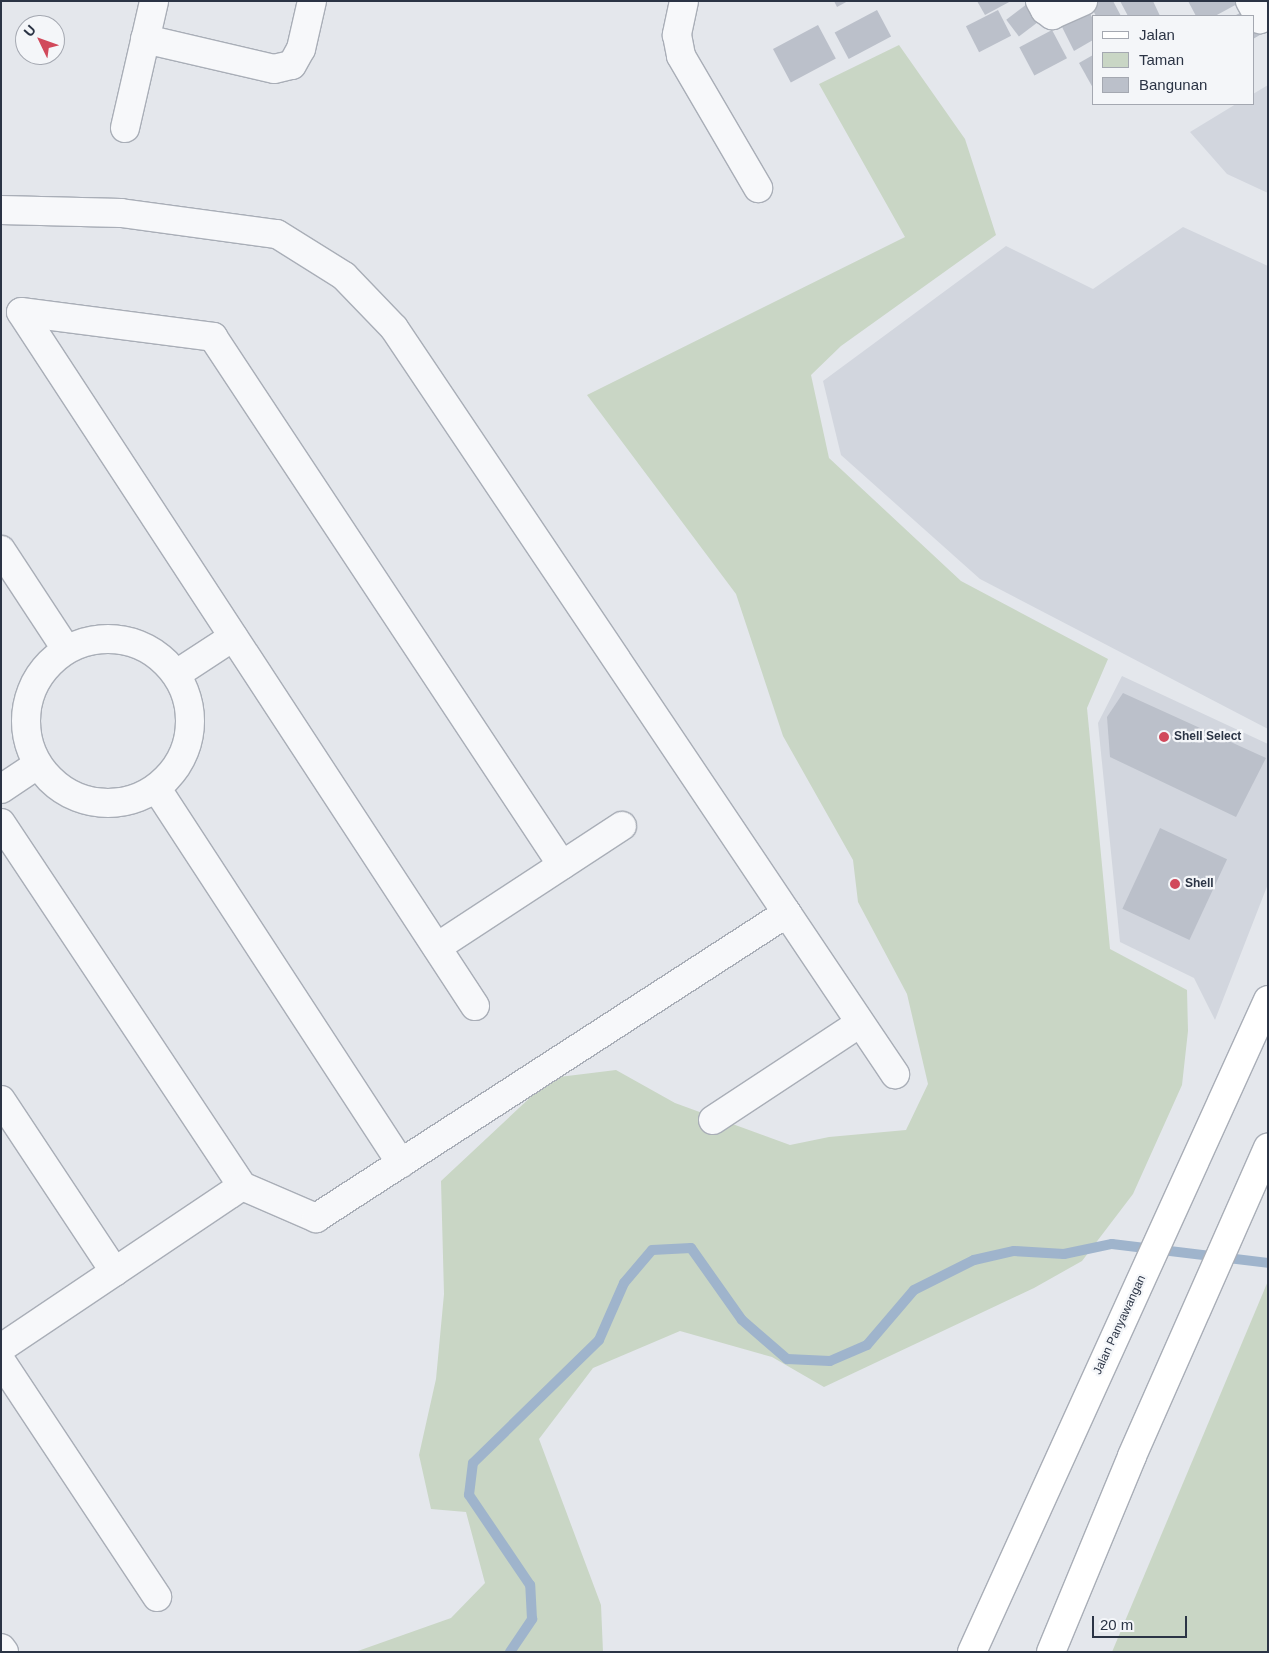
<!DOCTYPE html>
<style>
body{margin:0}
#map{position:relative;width:1269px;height:1653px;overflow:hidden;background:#e4e7ec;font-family:Helvetica,sans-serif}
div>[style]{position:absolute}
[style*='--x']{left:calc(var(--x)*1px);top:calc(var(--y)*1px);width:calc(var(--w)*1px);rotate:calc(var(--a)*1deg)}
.built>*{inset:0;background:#d2d6de}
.green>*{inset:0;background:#c9d6c5}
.stream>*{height:10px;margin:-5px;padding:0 5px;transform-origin:5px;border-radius:5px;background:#9fb4cc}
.building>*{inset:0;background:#bbc0ca;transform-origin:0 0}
.roads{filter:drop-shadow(1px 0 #a9aeb7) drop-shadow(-1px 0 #a9aeb7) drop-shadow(0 1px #a9aeb7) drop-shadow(0 -1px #a9aeb7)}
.minor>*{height:28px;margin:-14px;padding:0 14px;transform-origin:14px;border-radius:14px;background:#f7f8fa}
.minor>.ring{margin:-14px;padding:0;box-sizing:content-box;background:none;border:28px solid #f7f8fa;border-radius:50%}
.secondary>*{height:28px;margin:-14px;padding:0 14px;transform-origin:14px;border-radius:14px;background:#fff}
.dots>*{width:14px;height:14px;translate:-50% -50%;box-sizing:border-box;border:2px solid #f4f6f9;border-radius:50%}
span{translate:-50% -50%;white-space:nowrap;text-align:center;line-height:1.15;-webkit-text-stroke:4.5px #f4f6f9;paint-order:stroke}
.poi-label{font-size:12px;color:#2b3445;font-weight:700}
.left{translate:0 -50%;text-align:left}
.street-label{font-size:12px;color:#2b3445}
.frame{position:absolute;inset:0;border:2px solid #2b3445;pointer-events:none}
.legend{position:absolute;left:1092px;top:15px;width:162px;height:90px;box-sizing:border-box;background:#f4f6f9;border:1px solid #a4a8b1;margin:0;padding:6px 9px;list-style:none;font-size:15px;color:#2b3445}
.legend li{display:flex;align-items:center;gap:10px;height:25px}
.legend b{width:25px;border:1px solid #a4a8b1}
.north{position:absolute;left:15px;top:15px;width:50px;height:50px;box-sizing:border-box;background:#f4f6f9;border:1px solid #a4a8b1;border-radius:50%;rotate:312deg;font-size:14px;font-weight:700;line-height:20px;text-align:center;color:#2b3445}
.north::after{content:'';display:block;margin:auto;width:18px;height:22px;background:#d1495b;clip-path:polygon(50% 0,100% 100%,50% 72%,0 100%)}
.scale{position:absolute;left:1092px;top:1616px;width:95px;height:22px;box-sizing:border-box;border:2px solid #2b3445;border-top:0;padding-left:6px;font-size:15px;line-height:18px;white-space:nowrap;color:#2b3445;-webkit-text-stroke:4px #f4f6f9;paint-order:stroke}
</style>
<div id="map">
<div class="built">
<i style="clip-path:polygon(1268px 85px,1268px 193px,1227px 174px,1190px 132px,1236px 104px,1253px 104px,1253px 94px)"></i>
<i style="clip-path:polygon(1183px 227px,1268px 266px,1268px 729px,980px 579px,841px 455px,823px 381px,1006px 246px,1093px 289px)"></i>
<i style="clip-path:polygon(1122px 676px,1268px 744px,1268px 884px,1215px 1020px,1194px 978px,1120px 942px,1098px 723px)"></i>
</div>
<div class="green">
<i style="clip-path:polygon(899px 45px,965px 139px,996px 235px,841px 346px,811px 375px,829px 458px,961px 581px,1108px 659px,1087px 708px,1110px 949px,1187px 990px,1188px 1031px,1182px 1085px,1133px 1194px,1082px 1261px,1034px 1288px,824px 1387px,772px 1357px,680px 1331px,593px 1368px,539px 1439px,601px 1605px,603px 1652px,355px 1652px,451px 1618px,485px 1583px,466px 1512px,431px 1509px,419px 1455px,436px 1379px,444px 1294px,441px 1181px,551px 1078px,616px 1070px,675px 1103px,790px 1145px,829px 1137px,906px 1130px,928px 1084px,907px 994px,858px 902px,853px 860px,783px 736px,736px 594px,587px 395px,905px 237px,819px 84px)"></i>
<i style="clip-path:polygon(1268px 1281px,1268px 1652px,1112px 1652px)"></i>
</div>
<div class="stream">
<i style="--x:510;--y:1652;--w:40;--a:-56"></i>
<i style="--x:532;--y:1619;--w:34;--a:-93"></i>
<i style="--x:530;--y:1585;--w:109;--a:-124.1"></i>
<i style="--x:469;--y:1495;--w:32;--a:-83"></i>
<i style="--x:473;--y:1463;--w:176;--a:-44.3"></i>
<i style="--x:599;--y:1340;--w:62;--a:-66.3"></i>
<i style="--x:624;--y:1283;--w:43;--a:-49.7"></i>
<i style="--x:652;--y:1250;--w:39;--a:-3"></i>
<i style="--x:691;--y:1248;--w:88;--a:54.7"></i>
<i style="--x:742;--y:1320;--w:60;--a:40.9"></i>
<i style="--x:787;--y:1359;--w:43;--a:2.7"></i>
<i style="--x:830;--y:1361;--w:40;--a:-23.4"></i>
<i style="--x:867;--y:1345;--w:72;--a:-49.5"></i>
<i style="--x:914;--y:1290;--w:67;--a:-26.6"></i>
<i style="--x:974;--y:1260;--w:41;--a:-12.7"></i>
<i style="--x:1014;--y:1251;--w:50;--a:3.4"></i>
<i style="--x:1064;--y:1254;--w:49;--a:-11.8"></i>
<i style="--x:1112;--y:1244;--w:157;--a:6.9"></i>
</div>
<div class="building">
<i style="clip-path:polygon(834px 1px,848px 1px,837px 7px)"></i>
<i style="clip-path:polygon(977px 1px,1011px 1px,985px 15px)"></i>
<i style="left:1031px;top:1px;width:21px;height:31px;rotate:53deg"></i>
<i style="clip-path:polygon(1097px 1px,1113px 1px,1121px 16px,1096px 16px,1090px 5px)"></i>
<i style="clip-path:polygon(1120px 1px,1153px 1px,1160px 16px,1128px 16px)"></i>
<i style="clip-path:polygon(1188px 1px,1238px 1px,1239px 3px,1215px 16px,1196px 16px)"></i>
<i style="clip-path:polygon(1084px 3px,1093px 19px,1093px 40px,1074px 51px,1057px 17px)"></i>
<i style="clip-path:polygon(1252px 7px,1265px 32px,1253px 39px,1253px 16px,1234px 16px)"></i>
<i style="left:877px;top:10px;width:30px;height:48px;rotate:62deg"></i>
<i style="left:998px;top:10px;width:29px;height:36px;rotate:63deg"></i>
<i style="left:818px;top:25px;width:38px;height:51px;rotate:62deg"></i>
<i style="left:1052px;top:30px;width:32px;height:37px;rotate:62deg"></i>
<i style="clip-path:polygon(1093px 55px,1093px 88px,1079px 63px)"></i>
<i style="clip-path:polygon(1123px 693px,1266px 758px,1236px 817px,1110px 757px,1107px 717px)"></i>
<i style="left:1160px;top:828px;width:74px;height:89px;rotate:25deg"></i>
</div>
<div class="roads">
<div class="minor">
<i style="--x:684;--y:1;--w:35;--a:102"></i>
<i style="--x:677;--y:35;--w:21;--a:79"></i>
<i style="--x:681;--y:56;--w:153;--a:59.7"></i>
<i style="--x:1040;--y:1;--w:10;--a:61"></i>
<i style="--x:1045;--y:10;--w:9;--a:36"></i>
<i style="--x:1052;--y:15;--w:34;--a:-24"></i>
<i style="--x:1250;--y:1;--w:21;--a:61"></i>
<i style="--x:145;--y:39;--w:132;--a:13.1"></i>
<i style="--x:274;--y:69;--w:18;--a:-13"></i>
<i style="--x:292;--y:65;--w:18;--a:-61"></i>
<i style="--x:301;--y:49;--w:49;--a:-77.1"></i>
<i style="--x:125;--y:128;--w:130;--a:-77.1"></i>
<i style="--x:1;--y:210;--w:120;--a:1.4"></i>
<i style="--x:121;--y:213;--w:157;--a:7.7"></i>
<i style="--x:277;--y:234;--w:79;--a:32.1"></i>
<i style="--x:344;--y:276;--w:72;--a:46.1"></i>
<i style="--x:394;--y:328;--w:899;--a:56.12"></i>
<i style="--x:1;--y:550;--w:118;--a:56.7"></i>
<i class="ring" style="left:26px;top:639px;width:136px;height:136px"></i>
<i style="--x:178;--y:673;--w:66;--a:-33.2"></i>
<i style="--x:1;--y:789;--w:43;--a:-33.7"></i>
<i style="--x:157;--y:789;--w:447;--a:56.9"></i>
<i style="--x:1;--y:823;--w:436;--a:56.4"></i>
<i style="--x:437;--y:947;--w:221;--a:-33.2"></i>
<i style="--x:475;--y:1006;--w:829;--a:-123.19"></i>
<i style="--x:21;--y:312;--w:194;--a:7.4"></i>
<i style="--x:213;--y:337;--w:633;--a:56.54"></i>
<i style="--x:1;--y:1100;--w:206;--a:56.5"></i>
<i style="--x:713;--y:1120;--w:176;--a:-33.4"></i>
<i style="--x:1;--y:1348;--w:290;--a:-33.9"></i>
<i style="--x:242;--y:1186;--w:81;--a:23.4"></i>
<i style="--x:316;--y:1218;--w:561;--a:-32.93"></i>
<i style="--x:1;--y:1361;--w:283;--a:56.5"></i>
<i style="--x:1;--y:1648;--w:5;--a:53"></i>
</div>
<div class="secondary">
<i style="--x:972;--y:1652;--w:716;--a:-65.58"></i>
<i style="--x:1051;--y:1652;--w:212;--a:-67.5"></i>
<i style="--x:1132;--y:1456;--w:337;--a:-66.2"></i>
</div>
</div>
<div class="dots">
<i style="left:1164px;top:737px;background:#d1495b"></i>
<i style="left:1175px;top:884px;background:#d1495b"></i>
</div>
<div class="poi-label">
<span class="left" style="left:1174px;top:737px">Shell Select</span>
<span class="left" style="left:1185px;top:884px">Shell</span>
</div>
<div class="street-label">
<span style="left:1120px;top:1325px;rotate:-65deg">Jalan Panyawangan</span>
</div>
<div class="frame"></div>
<ul class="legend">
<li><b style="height:6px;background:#fff"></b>Jalan</li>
<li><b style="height:14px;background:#c9d6c5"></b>Taman</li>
<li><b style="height:14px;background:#bbc0ca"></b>Bangunan</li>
</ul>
<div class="north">U</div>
<div class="scale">20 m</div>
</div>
